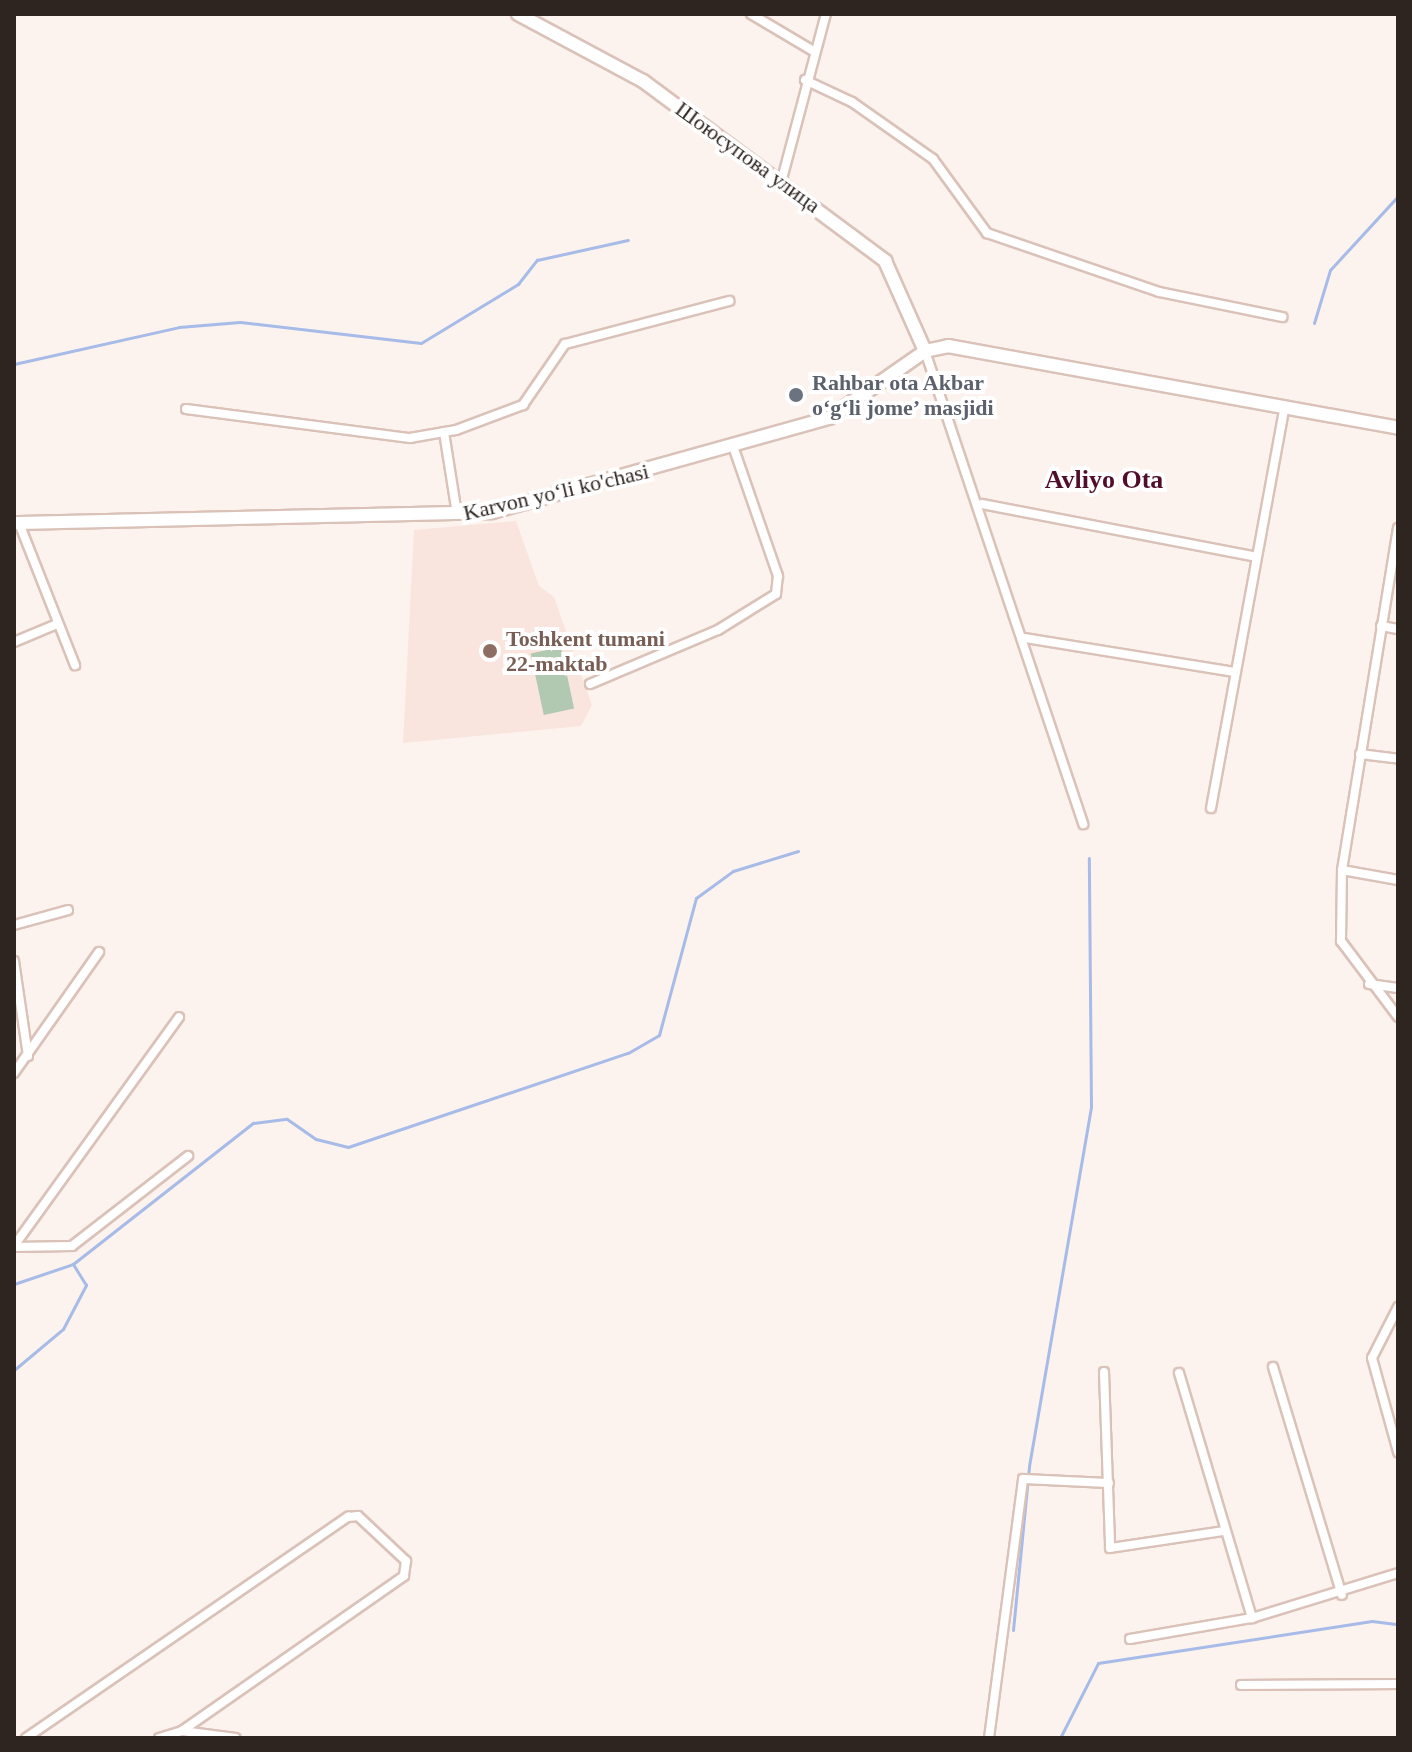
<!DOCTYPE html>
<meta charset="utf-8">
<style>
body{margin:0}
#map{position:relative;width:1412px;height:1752px;overflow:hidden;background:#fcf2ee;font-family:"Times New Roman",serif}
div>[style]{position:absolute}
[style*='--x']{left:calc(var(--x)*1px);top:calc(var(--y)*1px);width:calc(var(--w)*1px);rotate:calc(var(--a)*1deg)}
.built>*{inset:0;background:#f9e5dd}
.green>*{inset:0;background:#b0c9b0;transform-origin:0 0}
.stream>*{height:3px;margin:-1.5px;padding:0 1.5px;transform-origin:1.5px;border-radius:1.5px;background:#a6bbe7}
.roads{filter:drop-shadow(2px 0 #dac2b9) drop-shadow(-2px 0 #dac2b9) drop-shadow(0 2px #dac2b9) drop-shadow(0 -2px #dac2b9)}
.street>*{height:8px;margin:-4px;padding:0 4px;transform-origin:4px;border-radius:4px;background:#fff}
.secondary>*{height:12px;margin:-6px;padding:0 6px;transform-origin:6px;border-radius:6px;background:#fff}
.dots>*{width:22px;height:22px;translate:-50% -50%;box-sizing:border-box;border:4px solid #fff;border-radius:50%}
span{translate:-50% -50%;white-space:nowrap;text-align:center;line-height:1.15;-webkit-text-stroke:8px #fff;paint-order:stroke}
.street-label{font-size:22px;color:#2e2521}
.worship-label{font-size:22px;color:#5b616d;font-weight:700}
.left{translate:0 -50%;text-align:left}
.education-label{font-size:22px;color:#785e54;font-weight:700}
.quarter-label{font-size:26px;color:#500e2b;font-weight:700}
.frame{position:absolute;inset:0;border:16px solid #2e2521;pointer-events:none}
</style>
<div id="map">
<div class="built">
<i style="clip-path:polygon(516px 521px,539px 586px,554px 597px,592px 705px,581px 726px,403px 743px,414px 530px)"></i>
</div>
<div class="green">
<i style="left:561px;top:647px;width:63px;height:31px;rotate:78deg"></i>
</div>
<div class="stream">
<i style="--x:1314;--y:323;--w:55;--a:-73.2"></i>
<i style="--x:1330;--y:270;--w:100;--a:-47.4"></i>
<i style="--x:14;--y:364;--w:169;--a:-12.6"></i>
<i style="--x:179;--y:327;--w:61;--a:-4.7"></i>
<i style="--x:240;--y:322;--w:182;--a:6.6"></i>
<i style="--x:421;--y:343;--w:114;--a:-31.3"></i>
<i style="--x:518;--y:284;--w:31;--a:-52"></i>
<i style="--x:537;--y:260;--w:93;--a:-12.4"></i>
<i style="--x:14;--y:1284;--w:62;--a:-18.7"></i>
<i style="--x:73;--y:1264;--w:229;--a:-38.1"></i>
<i style="--x:253;--y:1123;--w:34;--a:-7"></i>
<i style="--x:287;--y:1119;--w:35;--a:35"></i>
<i style="--x:316;--y:1139;--w:33;--a:14"></i>
<i style="--x:348;--y:1147;--w:295;--a:-18.6"></i>
<i style="--x:628;--y:1053;--w:36;--a:-30"></i>
<i style="--x:659;--y:1035;--w:142;--a:-74.9"></i>
<i style="--x:696;--y:898;--w:46;--a:-36.1"></i>
<i style="--x:733;--y:871;--w:68;--a:-17.1"></i>
<i style="--x:14;--y:1370;--w:64;--a:-39.9"></i>
<i style="--x:63;--y:1329;--w:50;--a:-62.4"></i>
<i style="--x:86;--y:1285;--w:25;--a:-122"></i>
<i style="--x:1013;--y:1630;--w:165;--a:-84.4"></i>
<i style="--x:1029;--y:1466;--w:364;--a:-80.2"></i>
<i style="--x:1091;--y:1107;--w:249;--a:-90.5"></i>
<i style="--x:1060;--y:1738;--w:84;--a:-63.1"></i>
<i style="--x:1098;--y:1663;--w:277;--a:-8.7"></i>
<i style="--x:1372;--y:1621;--w:26;--a:7"></i>
</div>
<div class="roads">
<div class="street">
<i style="--x:751;--y:14;--w:74;--a:30.7"></i>
<i style="--x:805;--y:80;--w:52;--a:25.1"></i>
<i style="--x:852;--y:102;--w:99;--a:35.1"></i>
<i style="--x:933;--y:159;--w:92;--a:53.9"></i>
<i style="--x:987;--y:233;--w:182;--a:18.9"></i>
<i style="--x:1159;--y:292;--w:126;--a:11.5"></i>
<i style="--x:782;--y:179;--w:171;--a:-75.1"></i>
<i style="--x:925;--y:351;--w:499;--a:71.5"></i>
<i style="--x:186;--y:409;--w:226;--a:7.4"></i>
<i style="--x:410;--y:438;--w:47;--a:-9.9"></i>
<i style="--x:456;--y:430;--w:72;--a:-20.5"></i>
<i style="--x:523;--y:405;--w:74;--a:-55.5"></i>
<i style="--x:565;--y:344;--w:170;--a:-14.7"></i>
<i style="--x:444;--y:432;--w:83;--a:81"></i>
<i style="--x:982;--y:504;--w:279;--a:10.9"></i>
<i style="--x:19;--y:523;--w:153;--a:68.5"></i>
<i style="--x:1398;--y:528;--w:347;--a:99.3"></i>
<i style="--x:1342;--y:870;--w:71;--a:90.8"></i>
<i style="--x:1341;--y:941;--w:95;--a:53.1"></i>
<i style="--x:1381;--y:626;--w:17;--a:10"></i>
<i style="--x:1025;--y:638;--w:213;--a:9.2"></i>
<i style="--x:14;--y:642;--w:47;--a:-22.7"></i>
<i style="--x:590;--y:684;--w:139;--a:-22.9"></i>
<i style="--x:718;--y:630;--w:68;--a:-31.8"></i>
<i style="--x:776;--y:594;--w:18;--a:-84"></i>
<i style="--x:778;--y:576;--w:134;--a:-109.1"></i>
<i style="--x:1360;--y:754;--w:38;--a:7"></i>
<i style="--x:1211;--y:808;--w:409;--a:-79.6"></i>
<i style="--x:1342;--y:870;--w:57;--a:10.1"></i>
<i style="--x:14;--y:925;--w:56;--a:-15.5"></i>
<i style="--x:14;--y:961;--w:96;--a:81.6"></i>
<i style="--x:1369;--y:984;--w:29;--a:8"></i>
<i style="--x:14;--y:1073;--w:148;--a:-54.9"></i>
<i style="--x:14;--y:1246;--w:282;--a:-54.2"></i>
<i style="--x:14;--y:1247;--w:58;--a:-1"></i>
<i style="--x:72;--y:1246;--w:147;--a:-37.8"></i>
<i style="--x:1398;--y:1307;--w:57;--a:117"></i>
<i style="--x:1372;--y:1358;--w:98;--a:74.5"></i>
<i style="--x:1273;--y:1367;--w:238;--a:73.2"></i>
<i style="--x:1104;--y:1372;--w:176;--a:88"></i>
<i style="--x:1110;--y:1548;--w:115;--a:-8.5"></i>
<i style="--x:1179;--y:1373;--w:256;--a:73.4"></i>
<i style="--x:1130;--y:1639;--w:124;--a:-9.8"></i>
<i style="--x:1252;--y:1618;--w:153;--a:-17.1"></i>
<i style="--x:1241;--y:1685;--w:157;--a:-0.4"></i>
<i style="--x:182;--y:1731;--w:54;--a:7.4"></i>
<i style="--x:26;--y:1738;--w:391;--a:-34.5"></i>
<i style="--x:348;--y:1517;--w:10;--a:-6"></i>
<i style="--x:358;--y:1516;--w:66;--a:43.2"></i>
<i style="--x:406;--y:1561;--w:15;--a:98"></i>
<i style="--x:404;--y:1576;--w:271;--a:145.1"></i>
<i style="--x:182;--y:1731;--w:24;--a:163"></i>
<i style="--x:989;--y:1738;--w:261;--a:-82.5"></i>
<i style="--x:1023;--y:1479;--w:86;--a:2.7"></i>
</div>
<div class="secondary">
<i style="--x:518;--y:14;--w:142;--a:28.2"></i>
<i style="--x:643;--y:81;--w:302;--a:36.6"></i>
<i style="--x:885;--y:261;--w:98;--a:66"></i>
<i style="--x:14;--y:523;--w:478;--a:-1.3"></i>
<i style="--x:492;--y:512;--w:350;--a:-15.6"></i>
<i style="--x:829;--y:418;--w:117;--a:-34.9"></i>
<i style="--x:925;--y:351;--w:24;--a:-12"></i>
<i style="--x:948;--y:346;--w:457;--a:10.3"></i>
</div>
</div>
<div class="dots">
<i style="left:796px;top:395px;background:#6b7280"></i>
<i style="left:490px;top:651px;background:#8d6e63"></i>
</div>
<div class="street-label">
<span style="left:748px;top:157px;rotate:36deg">Шоюсупова улица</span>
<span style="left:556px;top:492px;rotate:-13deg">Karvon yo‘li ko'chasi</span>
</div>
<div class="worship-label">
<span class="left" style="left:812px;top:395px">Rahbar ota Akbar<br>o‘g‘li jome’ masjidi</span>
</div>
<div class="education-label">
<span class="left" style="left:506px;top:651px">Toshkent tumani<br>22-maktab</span>
</div>
<div class="quarter-label">
<span style="left:1104px;top:480px">Avliyo Ota</span>
</div>
<div class="frame"></div>
</div>
